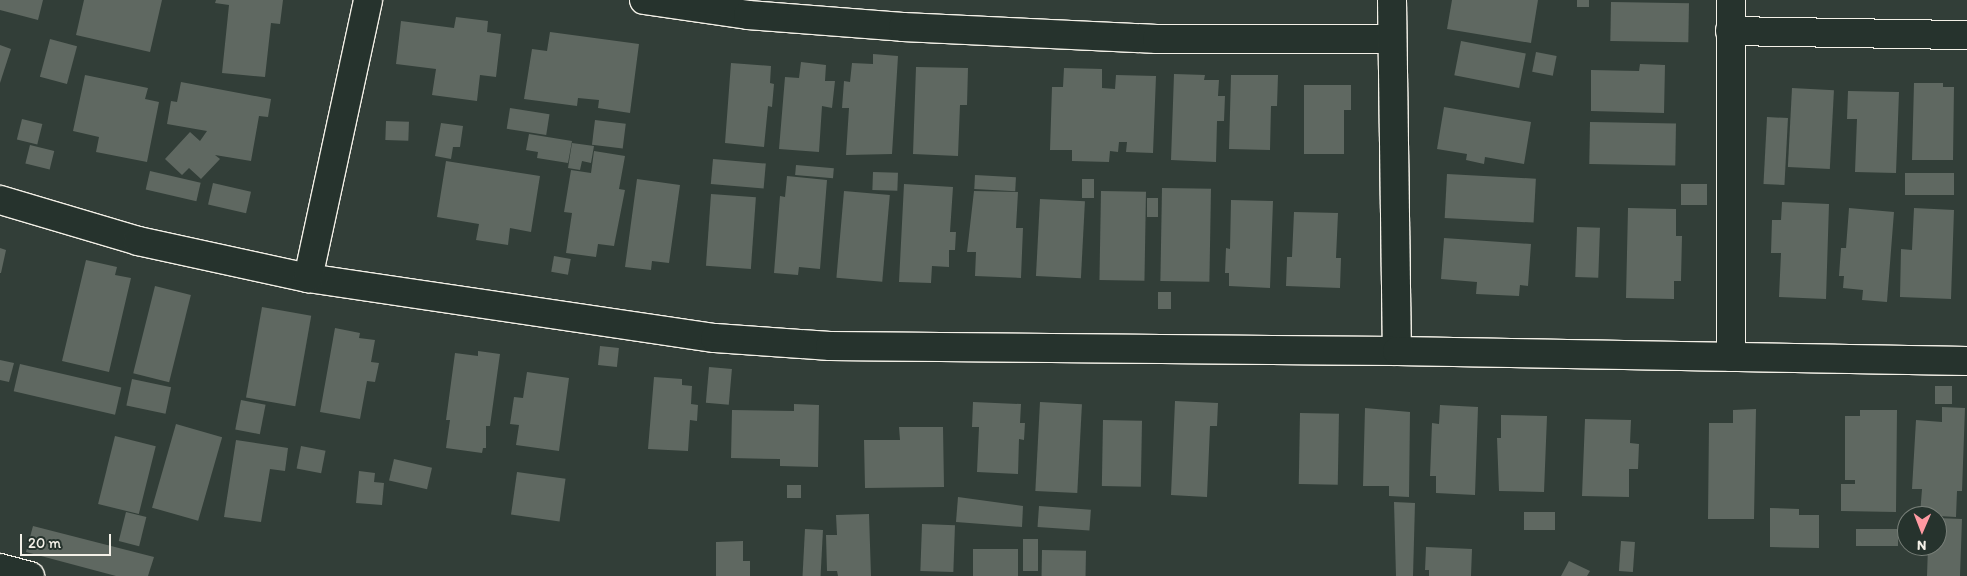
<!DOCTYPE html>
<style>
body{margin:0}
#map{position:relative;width:1967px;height:576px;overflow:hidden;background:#323e38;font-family:Itim,sans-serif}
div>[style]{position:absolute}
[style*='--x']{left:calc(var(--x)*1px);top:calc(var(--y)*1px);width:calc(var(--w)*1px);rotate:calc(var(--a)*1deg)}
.building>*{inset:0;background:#5f6861;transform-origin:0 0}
.roads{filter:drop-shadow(1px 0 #f4f1e8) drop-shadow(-1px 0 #f4f1e8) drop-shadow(0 1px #f4f1e8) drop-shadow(0 -1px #f4f1e8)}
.minor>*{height:28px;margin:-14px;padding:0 14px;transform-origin:14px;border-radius:14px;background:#26332d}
span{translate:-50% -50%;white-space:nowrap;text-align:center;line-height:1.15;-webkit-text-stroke:5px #26332d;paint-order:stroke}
.north{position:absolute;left:1897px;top:506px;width:50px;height:50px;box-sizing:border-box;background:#26332d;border:1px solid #787f78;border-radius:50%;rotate:181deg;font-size:14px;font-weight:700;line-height:20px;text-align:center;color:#f4f1e8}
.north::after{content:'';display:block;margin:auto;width:18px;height:22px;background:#ff9aa2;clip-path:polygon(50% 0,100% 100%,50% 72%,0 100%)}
.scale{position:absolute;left:20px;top:534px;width:91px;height:22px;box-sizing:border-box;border:2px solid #f4f1e8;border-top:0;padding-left:6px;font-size:15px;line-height:18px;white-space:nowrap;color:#f4f1e8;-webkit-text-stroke:4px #26332d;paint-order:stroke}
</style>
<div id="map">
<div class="building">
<i style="clip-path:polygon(0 0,43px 0,38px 20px,0 10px)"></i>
<i style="clip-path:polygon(84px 0,162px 0,150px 52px,76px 35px)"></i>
<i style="clip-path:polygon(216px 0,283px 0,280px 24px,271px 23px,265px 77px,222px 73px,229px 5px,215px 3px)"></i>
<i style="clip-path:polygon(1452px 0,1538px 0,1531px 43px,1447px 29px)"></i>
<i style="left:1577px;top:0;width:12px;height:7px"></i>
<i style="left:1611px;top:2px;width:78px;height:39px;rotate:1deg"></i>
<i style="clip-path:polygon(456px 17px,488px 21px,487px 32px,501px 34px,496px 77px,480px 75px,477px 101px,432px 95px,436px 69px,396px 64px,401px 21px,454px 28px)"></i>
<i style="clip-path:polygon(550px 32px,639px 44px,630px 113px,598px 108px,599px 100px,578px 98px,577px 106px,524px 99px,532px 49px,547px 51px)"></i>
<i style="left:50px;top:39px;width:28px;height:39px;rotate:15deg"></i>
<i style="left:1461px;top:41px;width:66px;height:35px;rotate:11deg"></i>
<i style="clip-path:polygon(0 45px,11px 49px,0 83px)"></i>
<i style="left:1536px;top:52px;width:21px;height:20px;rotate:11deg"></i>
<i style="clip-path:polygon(873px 54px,898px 56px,892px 154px,846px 155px,849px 108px,842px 108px,844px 81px,850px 82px,852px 63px,873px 64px)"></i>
<i style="clip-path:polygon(801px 62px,826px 65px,825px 81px,835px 81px,832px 108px,822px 106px,819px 152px,779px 149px,785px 77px,799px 78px)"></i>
<i style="clip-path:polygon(731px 63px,771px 66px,770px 83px,774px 84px,772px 107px,768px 106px,764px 147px,725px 143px)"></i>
<i style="clip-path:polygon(1640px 64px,1665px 65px,1664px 113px,1591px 111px,1591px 70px,1639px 71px)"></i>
<i style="clip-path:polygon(916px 67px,968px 68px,967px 105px,960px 105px,958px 156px,913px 154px)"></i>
<i style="clip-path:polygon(1064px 68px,1102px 69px,1102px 88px,1115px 89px,1116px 75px,1156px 76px,1153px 153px,1126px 152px,1127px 142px,1119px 142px,1118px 152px,1110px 151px,1109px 162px,1072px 161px,1072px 150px,1050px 150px,1052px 87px,1063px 87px)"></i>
<i style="clip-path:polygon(1174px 74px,1205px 75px,1204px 80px,1219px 80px,1218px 96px,1225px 96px,1224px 121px,1217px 121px,1216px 162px,1171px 160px)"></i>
<i style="clip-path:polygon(85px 75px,148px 88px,145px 99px,159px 102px,147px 162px,96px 152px,99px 137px,73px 131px)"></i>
<i style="clip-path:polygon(1231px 75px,1278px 75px,1277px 106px,1271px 106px,1270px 150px,1229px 149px)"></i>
<i style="clip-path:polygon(181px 82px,271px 99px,268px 117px,259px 116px,251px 161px,215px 155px,220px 159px,201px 179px,189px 168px,182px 175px,165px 159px,190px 132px,200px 141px,207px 131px,167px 124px,171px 101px,177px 102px)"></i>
<i style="clip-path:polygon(1914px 83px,1943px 83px,1943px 87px,1954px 87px,1953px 160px,1912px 160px)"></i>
<i style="clip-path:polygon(1304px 85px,1351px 85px,1351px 110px,1344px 110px,1344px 154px,1304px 154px)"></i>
<i style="left:1792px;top:88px;width:42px;height:79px;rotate:3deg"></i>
<i style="clip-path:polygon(1848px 91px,1899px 92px,1896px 173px,1855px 172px,1857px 119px,1847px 119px)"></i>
<i style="clip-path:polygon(1444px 107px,1531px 122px,1524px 164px,1485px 157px,1484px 164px,1466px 160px,1467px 154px,1437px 149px)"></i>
<i style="left:510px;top:108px;width:40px;height:21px;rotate:9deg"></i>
<i style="left:1767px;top:117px;width:21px;height:67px;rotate:3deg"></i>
<i style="left:22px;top:119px;width:21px;height:21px;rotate:14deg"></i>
<i style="left:595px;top:120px;width:31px;height:25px;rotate:7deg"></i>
<i style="left:386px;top:121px;width:23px;height:19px;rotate:2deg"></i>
<i style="left:1590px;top:122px;width:86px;height:42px;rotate:1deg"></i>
<i style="clip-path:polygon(441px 123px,463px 126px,460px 147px,453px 147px,451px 159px,435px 156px)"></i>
<i style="clip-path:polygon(529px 134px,572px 141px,568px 163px,537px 158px,538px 152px,526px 150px)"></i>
<i style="clip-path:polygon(572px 143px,594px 146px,591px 163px,582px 161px,580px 170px,568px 168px)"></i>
<i style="left:30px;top:145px;width:25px;height:19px;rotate:14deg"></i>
<i style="clip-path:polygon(594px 151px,625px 156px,619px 189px,625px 190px,614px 246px,598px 244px,596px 257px,566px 253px,572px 213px,564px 212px,571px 170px,591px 173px)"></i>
<i style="left:713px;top:159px;width:53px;height:25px;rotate:5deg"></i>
<i style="clip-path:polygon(446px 161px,540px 176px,531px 232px,510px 228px,508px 245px,476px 240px,479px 224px,437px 217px)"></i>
<i style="left:796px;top:165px;width:38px;height:10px;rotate:5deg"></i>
<i style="left:150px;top:171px;width:52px;height:19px;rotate:13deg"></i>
<i style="left:873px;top:172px;width:25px;height:18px;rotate:2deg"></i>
<i style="left:1905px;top:173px;width:49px;height:22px"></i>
<i style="left:1447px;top:174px;width:89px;height:44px;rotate:3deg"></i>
<i style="left:975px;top:175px;width:41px;height:14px;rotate:3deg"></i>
<i style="clip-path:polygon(787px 176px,827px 180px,820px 269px,799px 267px,798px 275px,774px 273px,780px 196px,785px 197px)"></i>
<i style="clip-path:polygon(637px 179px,680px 185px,669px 263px,652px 261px,651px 270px,625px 267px)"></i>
<i style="left:1082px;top:179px;width:12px;height:19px"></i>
<i style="left:213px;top:183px;width:39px;height:22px;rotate:13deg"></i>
<i style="clip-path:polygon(904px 184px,953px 187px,950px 232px,956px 232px,955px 250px,949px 250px,949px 267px,932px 266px,931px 283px,899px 282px)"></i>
<i style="left:1681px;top:184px;width:26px;height:21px"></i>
<i style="left:1162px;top:188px;width:49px;height:93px;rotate:1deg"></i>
<i style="left:844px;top:191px;width:46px;height:87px;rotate:5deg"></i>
<i style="clip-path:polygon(974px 191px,1018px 192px,1016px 228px,1023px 228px,1021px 278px,975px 276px,976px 252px,967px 252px)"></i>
<i style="left:1101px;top:191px;width:45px;height:89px;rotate:1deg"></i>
<i style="left:711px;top:194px;width:45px;height:72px;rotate:4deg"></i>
<i style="left:1147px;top:198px;width:11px;height:19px"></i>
<i style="left:1040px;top:199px;width:45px;height:77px;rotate:3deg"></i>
<i style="clip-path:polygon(1231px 200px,1273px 201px,1270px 288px,1229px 286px,1229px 273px,1225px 273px,1226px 248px,1230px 249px)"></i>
<i style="clip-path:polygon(1782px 202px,1829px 204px,1826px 299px,1779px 297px,1781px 253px,1771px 253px,1772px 220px,1781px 220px)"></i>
<i style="clip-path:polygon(1628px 208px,1676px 209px,1676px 236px,1682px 236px,1681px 281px,1674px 281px,1674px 299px,1626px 298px)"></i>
<i style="clip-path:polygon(1849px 208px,1894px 212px,1887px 302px,1862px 300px,1863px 290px,1843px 288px,1844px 276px,1839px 276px,1841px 248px,1846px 248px)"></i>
<i style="clip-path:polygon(1914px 208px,1954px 210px,1951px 299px,1900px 297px,1901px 249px,1912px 250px)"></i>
<i style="clip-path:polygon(1294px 212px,1338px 213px,1336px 258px,1341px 258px,1340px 288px,1286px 286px,1287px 257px,1292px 257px)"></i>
<i style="left:1577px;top:227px;width:23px;height:50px;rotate:2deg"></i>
<i style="clip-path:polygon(1444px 238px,1531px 244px,1528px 286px,1520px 285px,1519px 296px,1476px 294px,1477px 282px,1441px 279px)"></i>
<i style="clip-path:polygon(0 248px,6px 250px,1px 273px,0 273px)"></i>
<i style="left:554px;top:256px;width:17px;height:16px;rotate:10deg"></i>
<i style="clip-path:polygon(86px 260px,117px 267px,115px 275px,131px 278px,109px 372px,62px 361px)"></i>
<i style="left:155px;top:286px;width:37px;height:90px;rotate:14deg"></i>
<i style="left:1158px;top:292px;width:13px;height:17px"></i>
<i style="left:262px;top:307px;width:50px;height:92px;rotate:10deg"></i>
<i style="clip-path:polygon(335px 328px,360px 333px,359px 338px,375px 340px,371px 362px,379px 363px,375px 382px,367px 381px,360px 419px,320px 412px)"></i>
<i style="left:600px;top:346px;width:19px;height:19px;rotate:6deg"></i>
<i style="clip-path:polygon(478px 351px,500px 354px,490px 426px,486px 426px,486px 448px,483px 448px,482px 453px,446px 448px,450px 420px,446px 420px,455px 353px,478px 356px)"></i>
<i style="clip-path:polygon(0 360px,14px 363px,9px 382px,0 380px)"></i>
<i style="left:20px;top:364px;width:104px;height:28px;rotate:13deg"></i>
<i style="left:709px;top:367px;width:23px;height:36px;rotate:5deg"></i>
<i style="clip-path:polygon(527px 372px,569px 378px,559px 451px,516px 445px,519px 425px,510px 424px,514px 397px,523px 398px)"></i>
<i style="clip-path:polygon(654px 377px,682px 379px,682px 385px,692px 386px,691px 404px,698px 405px,697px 421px,690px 420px,688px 451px,648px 449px)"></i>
<i style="left:132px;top:379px;width:40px;height:27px;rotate:12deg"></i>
<i style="left:1935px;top:386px;width:17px;height:18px"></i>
<i style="left:241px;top:400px;width:25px;height:30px;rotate:11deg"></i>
<i style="clip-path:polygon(1175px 401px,1218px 403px,1217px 426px,1210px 426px,1207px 497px,1171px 495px)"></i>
<i style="clip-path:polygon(973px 402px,1021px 404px,1020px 423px,1025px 423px,1024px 440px,1019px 439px,1018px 474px,977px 472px,979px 427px,972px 427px)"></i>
<i style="left:1040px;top:402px;width:42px;height:89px;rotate:3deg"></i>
<i style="clip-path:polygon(794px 404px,819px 405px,818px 467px,780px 466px,780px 459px,731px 458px,732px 410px,794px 411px)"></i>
<i style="clip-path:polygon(1440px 405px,1478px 407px,1475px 495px,1436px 493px,1436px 476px,1430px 476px,1432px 423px,1439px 424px)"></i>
<i style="clip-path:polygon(1942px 407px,1965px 408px,1962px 491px,1957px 491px,1956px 517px,1920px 515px,1922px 489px,1912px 489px,1916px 420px,1942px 422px)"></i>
<i style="clip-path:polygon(1365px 408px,1410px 412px,1409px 497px,1389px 496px,1389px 486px,1363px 486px)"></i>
<i style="clip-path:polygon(1756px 409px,1754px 519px,1708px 519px,1709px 423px,1733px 423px,1733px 410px)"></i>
<i style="clip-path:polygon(1860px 410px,1897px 410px,1896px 512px,1841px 511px,1841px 484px,1855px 484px,1855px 480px,1845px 480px,1845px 416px,1860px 416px)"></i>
<i style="left:1300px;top:413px;width:39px;height:71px;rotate:1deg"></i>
<i style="clip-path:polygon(1501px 415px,1547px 416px,1544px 492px,1499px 491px,1497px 438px,1501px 438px)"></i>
<i style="clip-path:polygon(1585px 419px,1631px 420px,1630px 443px,1639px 444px,1638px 469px,1629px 469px,1629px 497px,1582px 496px)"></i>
<i style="left:1103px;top:420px;width:39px;height:66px;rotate:1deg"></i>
<i style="left:176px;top:424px;width:48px;height:87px;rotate:16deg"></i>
<i style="clip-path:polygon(899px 427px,943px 427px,944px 487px,865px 488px,864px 440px,900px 440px)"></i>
<i style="left:115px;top:436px;width:42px;height:70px;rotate:14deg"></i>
<i style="clip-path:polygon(236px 440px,288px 448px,285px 471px,270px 469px,261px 522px,224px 517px)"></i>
<i style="left:301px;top:446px;width:25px;height:23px;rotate:11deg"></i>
<i style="left:394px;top:459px;width:39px;height:22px;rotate:13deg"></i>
<i style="clip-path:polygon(359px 471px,375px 473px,374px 482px,384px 483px,382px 505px,356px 503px)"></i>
<i style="left:517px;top:472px;width:49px;height:43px;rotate:8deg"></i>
<i style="left:787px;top:485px;width:14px;height:13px"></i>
<i style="clip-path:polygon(958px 497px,1023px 506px,1022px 527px,956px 522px)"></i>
<i style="clip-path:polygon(1394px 502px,1415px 503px,1413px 576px,1396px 576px)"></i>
<i style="left:1039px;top:506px;width:52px;height:21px;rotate:4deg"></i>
<i style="clip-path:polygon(1770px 508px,1799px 509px,1799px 515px,1819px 515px,1819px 548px,1770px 547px)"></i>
<i style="left:126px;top:512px;width:21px;height:30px;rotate:14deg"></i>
<i style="left:1524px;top:512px;width:31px;height:18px"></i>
<i style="clip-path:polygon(869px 514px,871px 576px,838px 576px,837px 571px,827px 571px,826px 535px,837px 535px,836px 515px)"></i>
<i style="clip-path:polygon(1937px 518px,1962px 519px,1960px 576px,1927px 576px,1928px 546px,1937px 546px)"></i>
<i style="left:922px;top:524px;width:33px;height:47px;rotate:2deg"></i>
<i style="clip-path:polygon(33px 526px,154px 557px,148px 576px,116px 576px,26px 552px)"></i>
<i style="left:805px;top:529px;width:18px;height:47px;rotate:3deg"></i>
<i style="left:1856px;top:529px;width:42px;height:17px"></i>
<i style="left:1023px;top:539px;width:15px;height:32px"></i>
<i style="clip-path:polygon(743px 541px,743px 561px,750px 561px,750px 576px,716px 576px,716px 542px)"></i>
<i style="left:1621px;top:541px;width:14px;height:30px;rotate:4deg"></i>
<i style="clip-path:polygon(1426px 547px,1472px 549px,1471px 576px,1429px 576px,1429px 570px,1425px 570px)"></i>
<i style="left:973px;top:549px;width:45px;height:27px"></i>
<i style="left:1042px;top:550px;width:44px;height:26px;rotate:1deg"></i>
<i style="clip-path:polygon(1569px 561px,1590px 571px,1587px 576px,1561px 576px)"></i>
</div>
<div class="roads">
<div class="minor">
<i style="--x:644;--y:0;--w:105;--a:8.2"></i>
<i style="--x:748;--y:15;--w:155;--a:4.4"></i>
<i style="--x:903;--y:27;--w:254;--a:2.7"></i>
<i style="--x:1157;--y:39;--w:234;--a:0"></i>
<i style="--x:1392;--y:0;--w:351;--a:89.2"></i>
<i style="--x:1730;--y:31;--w:237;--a:1"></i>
<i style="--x:0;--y:200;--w:144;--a:16.5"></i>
<i style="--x:138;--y:241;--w:174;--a:12.3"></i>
<i style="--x:308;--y:278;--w:411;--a:8.4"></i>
<i style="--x:715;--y:338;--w:115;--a:4"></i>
<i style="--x:830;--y:346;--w:567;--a:0.51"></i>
<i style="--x:1397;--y:351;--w:570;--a:1.01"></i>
<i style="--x:308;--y:278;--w:284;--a:-77.8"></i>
<i style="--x:1731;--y:357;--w:357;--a:-90"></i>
<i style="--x:0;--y:568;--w:31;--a:15"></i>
</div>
</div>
<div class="north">N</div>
<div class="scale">20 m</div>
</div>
